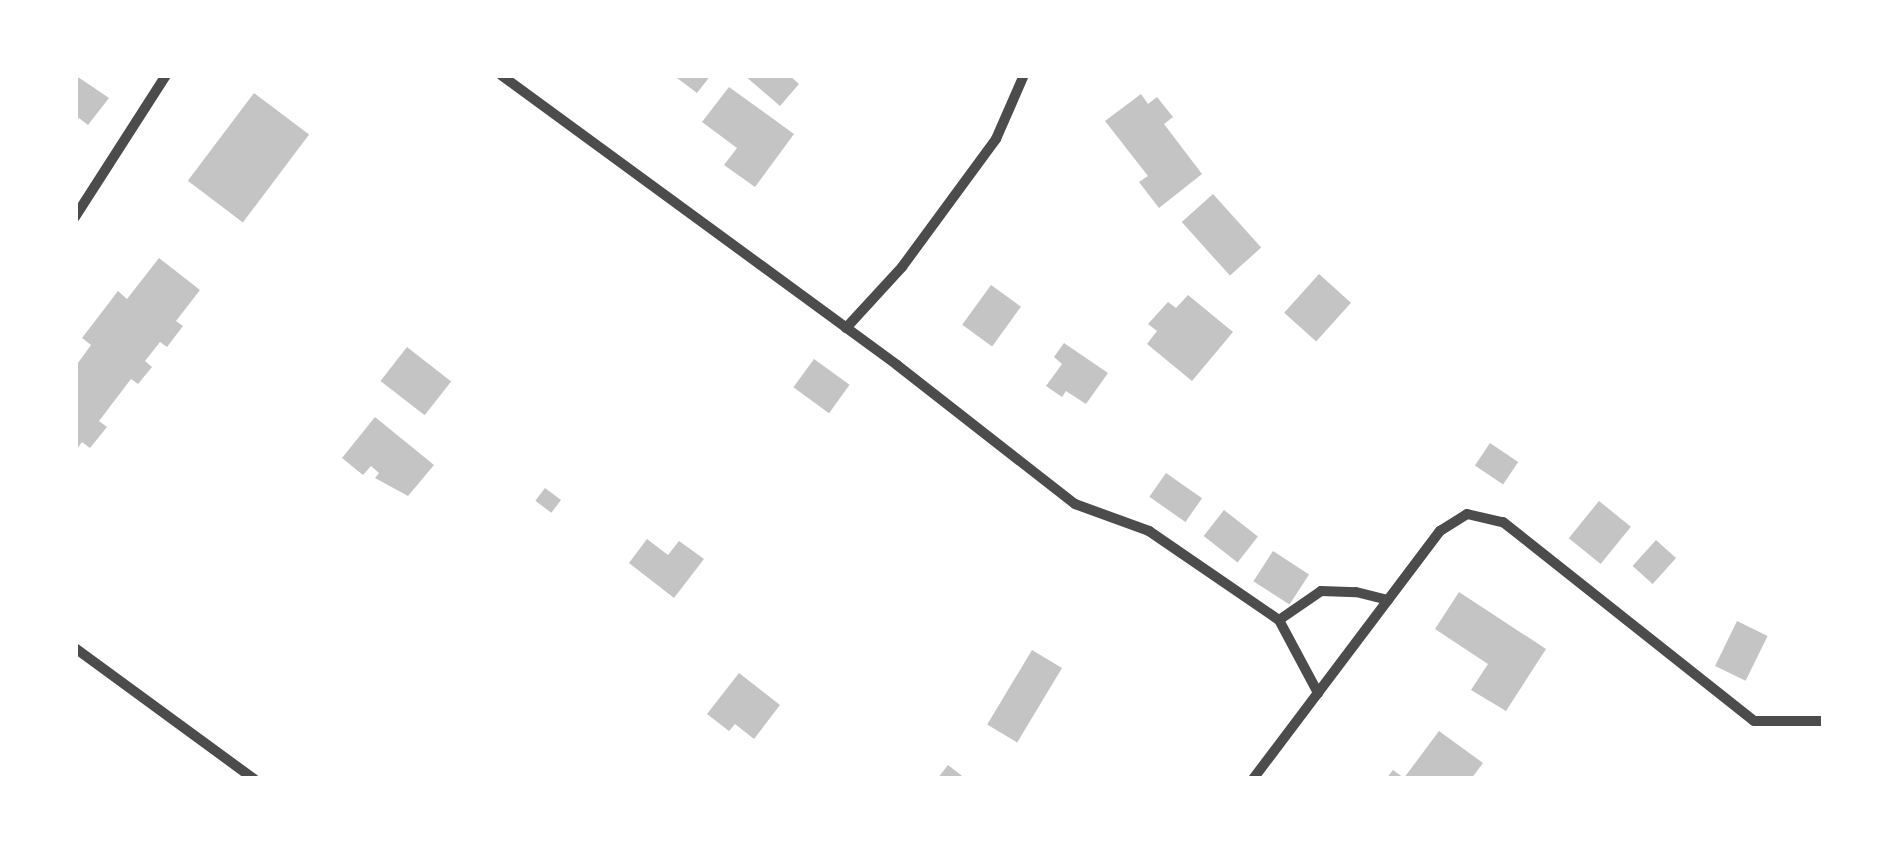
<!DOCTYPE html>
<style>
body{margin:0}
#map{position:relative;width:1899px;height:854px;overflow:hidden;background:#fff;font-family:Figtree,sans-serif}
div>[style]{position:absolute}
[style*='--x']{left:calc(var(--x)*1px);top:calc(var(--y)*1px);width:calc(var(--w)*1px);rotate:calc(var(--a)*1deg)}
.building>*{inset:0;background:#c4c4c4;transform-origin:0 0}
.minor>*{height:10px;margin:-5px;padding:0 5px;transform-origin:5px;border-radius:5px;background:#4c4c4c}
span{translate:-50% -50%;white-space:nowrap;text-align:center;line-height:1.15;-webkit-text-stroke:8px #fff;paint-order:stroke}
.frame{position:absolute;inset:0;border:78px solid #fff;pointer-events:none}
</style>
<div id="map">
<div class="building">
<i style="clip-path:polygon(75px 75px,109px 98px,88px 125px,79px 118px,75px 122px)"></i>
<i style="clip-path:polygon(673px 75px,711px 75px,697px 93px)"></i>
<i style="clip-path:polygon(744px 75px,789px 75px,799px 84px,780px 106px)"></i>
<i style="clip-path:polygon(729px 87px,794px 134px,755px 187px,724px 165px,737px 148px,702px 122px)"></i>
<i style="left:254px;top:93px;width:69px;height:110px;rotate:37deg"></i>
<i style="clip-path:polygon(1141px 94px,1148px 104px,1157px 97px,1173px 117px,1164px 124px,1202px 174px,1159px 208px,1139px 182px,1148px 176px,1105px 121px)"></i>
<i style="left:1213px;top:194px;width:72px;height:42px;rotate:48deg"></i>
<i style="clip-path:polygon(159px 258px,200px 290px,176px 321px,183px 326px,167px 347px,160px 342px,145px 361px,152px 367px,138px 384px,131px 379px,99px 421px,107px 427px,90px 448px,82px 442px,75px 452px,75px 367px,91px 345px,82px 338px,118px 291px,127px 299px)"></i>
<i style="left:1319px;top:274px;width:43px;height:52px;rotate:42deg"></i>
<i style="left:991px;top:285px;width:37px;height:49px;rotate:36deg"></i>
<i style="clip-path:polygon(1188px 295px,1233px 332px,1192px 381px,1147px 344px,1157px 331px,1148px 324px,1168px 302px,1176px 308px)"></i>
<i style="clip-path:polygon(1064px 343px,1108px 373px,1086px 404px,1066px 391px,1062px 397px,1046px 386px,1062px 364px,1054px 357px)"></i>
<i style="left:407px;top:347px;width:56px;height:43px;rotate:38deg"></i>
<i style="left:814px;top:359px;width:44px;height:35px;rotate:36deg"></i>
<i style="clip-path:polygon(375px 417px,434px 465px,408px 496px,375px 478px,379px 473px,371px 466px,363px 475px,342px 458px)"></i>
<i style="left:1490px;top:443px;width:34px;height:27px;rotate:34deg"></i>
<i style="left:1166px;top:473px;width:44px;height:29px;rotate:35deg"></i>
<i style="left:545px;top:488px;width:20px;height:16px;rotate:37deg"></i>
<i style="left:1599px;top:501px;width:41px;height:48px;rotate:39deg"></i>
<i style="left:1224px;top:510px;width:43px;height:33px;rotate:38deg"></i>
<i style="clip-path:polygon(647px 539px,668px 555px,679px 541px,704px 559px,674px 598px,629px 563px)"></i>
<i style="left:1656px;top:540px;width:27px;height:35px;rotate:42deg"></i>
<i style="left:1273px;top:551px;width:43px;height:36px;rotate:33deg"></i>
<i style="clip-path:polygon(1459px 592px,1546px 649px,1506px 711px,1471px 690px,1488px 664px,1435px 629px)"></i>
<i style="left:1737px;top:621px;width:34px;height:50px;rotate:26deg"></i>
<i style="left:1032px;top:650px;width:35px;height:87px;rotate:31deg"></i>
<i style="clip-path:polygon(739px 673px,780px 705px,754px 739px,735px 724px,729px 731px,707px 714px)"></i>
<i style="clip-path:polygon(1439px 731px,1483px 763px,1471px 779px,1386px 779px,1393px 770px,1404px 778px)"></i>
<i style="clip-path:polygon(948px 765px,966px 779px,937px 779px)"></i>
</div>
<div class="minor">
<i style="--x:501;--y:75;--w:491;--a:36.2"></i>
<i style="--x:897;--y:365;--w:226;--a:38"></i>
<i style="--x:1075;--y:504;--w:79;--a:20"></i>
<i style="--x:1149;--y:531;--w:158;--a:34.4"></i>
<i style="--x:1279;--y:620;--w:83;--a:61.9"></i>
<i style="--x:75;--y:217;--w:169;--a:-57.3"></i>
<i style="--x:846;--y:328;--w:83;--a:-47.4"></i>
<i style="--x:902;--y:267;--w:159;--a:-53.7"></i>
<i style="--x:996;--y:139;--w:70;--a:-66.4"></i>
<i style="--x:1279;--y:620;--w:51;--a:-34.6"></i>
<i style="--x:1321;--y:591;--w:35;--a:2"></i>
<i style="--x:1356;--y:592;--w:33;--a:14"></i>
<i style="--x:75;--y:648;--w:222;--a:36.2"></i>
<i style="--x:1253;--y:779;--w:311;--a:-53"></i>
<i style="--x:1440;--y:531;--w:32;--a:-32"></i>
<i style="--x:1467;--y:514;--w:37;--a:13"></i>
<i style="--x:1503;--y:522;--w:320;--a:38.4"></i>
<i style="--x:1754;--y:721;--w:70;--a:0"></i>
</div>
<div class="frame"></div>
</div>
